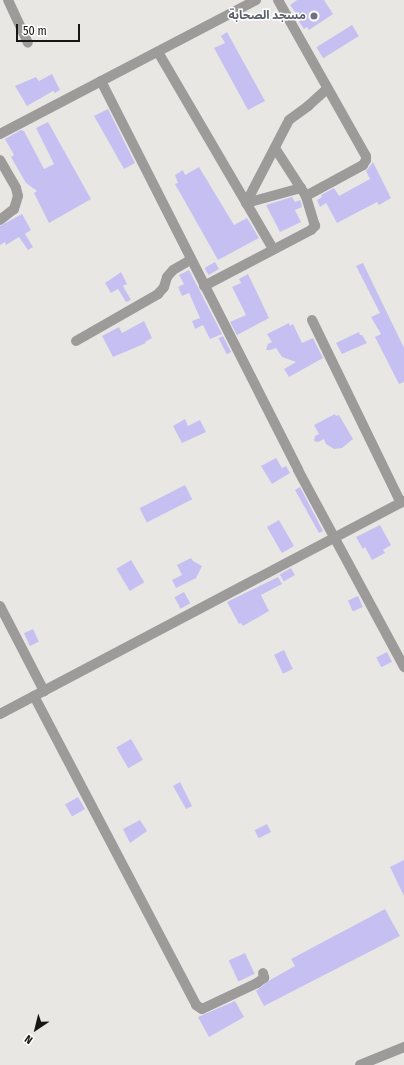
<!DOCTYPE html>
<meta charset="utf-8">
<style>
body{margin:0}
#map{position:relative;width:404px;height:1065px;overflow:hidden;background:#e9e7e3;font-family:"Fira Sans Condensed","Noto Sans Arabic",sans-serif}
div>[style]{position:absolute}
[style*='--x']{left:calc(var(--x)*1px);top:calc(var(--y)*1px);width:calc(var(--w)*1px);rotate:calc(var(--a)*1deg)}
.building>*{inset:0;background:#c6c0f2;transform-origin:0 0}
.minor>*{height:10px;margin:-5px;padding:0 5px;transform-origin:5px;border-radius:5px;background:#9d9b9a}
.dots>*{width:11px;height:11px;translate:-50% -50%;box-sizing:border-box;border:2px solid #fff;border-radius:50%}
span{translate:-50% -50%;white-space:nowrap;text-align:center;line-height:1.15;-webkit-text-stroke:3px #fff;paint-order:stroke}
.worship-label{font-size:12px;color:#5b616d;font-weight:700}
.right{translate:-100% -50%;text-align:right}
.north{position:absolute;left:16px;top:1009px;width:40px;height:40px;-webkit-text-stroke:3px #fff;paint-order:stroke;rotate:215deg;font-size:11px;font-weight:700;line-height:16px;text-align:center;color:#171615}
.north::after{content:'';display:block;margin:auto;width:14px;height:18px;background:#171615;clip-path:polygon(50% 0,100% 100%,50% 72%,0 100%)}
.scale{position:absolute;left:16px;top:24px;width:64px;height:18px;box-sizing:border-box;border:2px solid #171615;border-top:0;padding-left:5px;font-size:12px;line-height:14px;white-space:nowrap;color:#171615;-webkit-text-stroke:3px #fff;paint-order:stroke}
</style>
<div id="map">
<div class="building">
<i style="clip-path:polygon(297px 0,324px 0,333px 14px,309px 30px,307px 27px,304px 29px,298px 20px,300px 19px,290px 5px)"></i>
<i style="left:352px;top:25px;width:13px;height:42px;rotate:58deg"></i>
<i style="clip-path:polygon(227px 32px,265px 101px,248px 110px,214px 48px,225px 43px,221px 36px)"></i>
<i style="clip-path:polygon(52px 74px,60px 90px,55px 93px,53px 91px,27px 106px,15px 86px,36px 77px,39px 81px)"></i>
<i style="clip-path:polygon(108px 109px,135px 163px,124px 169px,94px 116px)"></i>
<i style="clip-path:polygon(48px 122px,91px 199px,49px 223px,34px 193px,37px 191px,26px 183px,11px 157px,14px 155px,5px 139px,21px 130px,24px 131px,44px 169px,54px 164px,36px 128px)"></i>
<i style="clip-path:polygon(373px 162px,391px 198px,379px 205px,377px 202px,337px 223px,326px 203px,320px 207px,317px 200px,322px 197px,321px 195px,334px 188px,339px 196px,370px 179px,366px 171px)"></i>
<i style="clip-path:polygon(199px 167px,234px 225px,247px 218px,259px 238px,218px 260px,175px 184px,178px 183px,175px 175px,183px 170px,185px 175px)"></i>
<i style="clip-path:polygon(292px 197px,295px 202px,300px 200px,301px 202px,302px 207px,295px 210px,301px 222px,280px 232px,266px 205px)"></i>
<i style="clip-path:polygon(22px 214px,31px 230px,25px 234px,33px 247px,28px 250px,19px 237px,6px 245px,5px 242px,0 245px,0 226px)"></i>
<i style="left:215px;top:262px;width:8px;height:12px;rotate:60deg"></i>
<i style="clip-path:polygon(363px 263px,404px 348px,404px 382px,399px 384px,375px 337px,381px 334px,371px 317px,380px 313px,356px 266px)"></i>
<i style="clip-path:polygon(189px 270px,222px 334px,210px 339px,203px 325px,195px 329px,192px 321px,200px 318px,189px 293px,182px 296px,178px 287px,184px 284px,179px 275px)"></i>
<i style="clip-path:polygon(121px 272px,127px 284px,123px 286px,131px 300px,126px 302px,118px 289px,111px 293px,105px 283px)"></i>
<i style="clip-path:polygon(248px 274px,269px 318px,237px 335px,230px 322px,246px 315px,232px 287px,241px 283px,239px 279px)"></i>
<i style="clip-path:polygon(144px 321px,152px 338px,145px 342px,146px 343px,113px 357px,102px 336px,119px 327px,122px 333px)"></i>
<i style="clip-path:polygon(289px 323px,290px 326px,293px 324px,302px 343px,313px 338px,323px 358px,289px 377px,284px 369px,296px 362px,282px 357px,276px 348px,270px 350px,266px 350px,268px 344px,272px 342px,267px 334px)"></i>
<i style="clip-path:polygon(359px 332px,360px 335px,362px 335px,367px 343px,342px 354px,336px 343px)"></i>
<i style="left:223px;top:336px;width:18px;height:5px;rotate:63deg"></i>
<i style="clip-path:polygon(335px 414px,336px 416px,339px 415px,353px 439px,342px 448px,334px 449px,326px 444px,324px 439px,318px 442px,314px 441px,315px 436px,319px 434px,314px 425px)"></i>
<i style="clip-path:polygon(185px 419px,188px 426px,200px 420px,206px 432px,182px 443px,173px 426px)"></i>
<i style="clip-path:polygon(276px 458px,282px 468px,286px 466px,290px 473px,272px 484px,261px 466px)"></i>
<i style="left:185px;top:485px;width:16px;height:51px;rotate:63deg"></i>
<i style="clip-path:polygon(300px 487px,323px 531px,319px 533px,295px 490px)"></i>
<i style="left:279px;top:520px;width:30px;height:14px;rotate:60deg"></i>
<i style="clip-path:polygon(380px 525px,391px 545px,383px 550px,385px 553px,372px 560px,365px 547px,363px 549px,356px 537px)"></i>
<i style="clip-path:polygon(191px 558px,193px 561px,202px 566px,196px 578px,176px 588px,172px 580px,182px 575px,177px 565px)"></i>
<i style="left:131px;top:560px;width:26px;height:17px;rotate:59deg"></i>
<i style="left:291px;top:568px;width:8px;height:13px;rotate:60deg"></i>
<i style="clip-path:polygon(278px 577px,282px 584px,261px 595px,269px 611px,243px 626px,241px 623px,239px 624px,227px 602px)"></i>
<i style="left:184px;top:592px;width:13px;height:11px;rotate:61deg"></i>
<i style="left:358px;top:596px;width:12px;height:11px;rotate:66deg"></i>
<i style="left:33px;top:629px;width:14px;height:10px;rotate:65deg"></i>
<i style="left:284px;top:650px;width:21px;height:11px;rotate:65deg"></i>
<i style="left:387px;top:652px;width:11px;height:12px;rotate:63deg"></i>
<i style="left:131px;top:739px;width:24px;height:17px;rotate:60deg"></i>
<i style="clip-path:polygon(180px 782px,192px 806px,186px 809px,173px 786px)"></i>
<i style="left:78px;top:797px;width:14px;height:15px;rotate:60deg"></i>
<i style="clip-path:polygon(140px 820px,147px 831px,130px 843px,123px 829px)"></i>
<i style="left:267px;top:824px;width:9px;height:14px;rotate:63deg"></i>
<i style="clip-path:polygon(404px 860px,404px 896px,390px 867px)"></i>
<i style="clip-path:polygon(385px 909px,400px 936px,264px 1006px,256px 991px,270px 980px,295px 966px,291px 959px)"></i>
<i style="left:245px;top:953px;width:23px;height:18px;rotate:65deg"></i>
<i style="clip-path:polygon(235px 1001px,244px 1017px,209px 1037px,198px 1017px)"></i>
</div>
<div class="minor">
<i style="--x:8;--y:0;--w:47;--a:65.1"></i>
<i style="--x:278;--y:0;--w:179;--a:60.6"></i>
<i style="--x:366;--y:156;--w:4;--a:90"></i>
<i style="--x:366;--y:160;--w:6;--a:121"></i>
<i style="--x:363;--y:165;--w:65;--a:151.5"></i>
<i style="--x:158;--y:52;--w:228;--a:59.7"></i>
<i style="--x:101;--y:81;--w:436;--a:63.1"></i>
<i style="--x:298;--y:470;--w:224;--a:61.7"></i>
<i style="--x:0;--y:134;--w:289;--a:-27.6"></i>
<i style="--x:0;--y:160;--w:32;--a:60"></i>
<i style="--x:16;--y:188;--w:8;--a:76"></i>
<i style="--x:18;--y:196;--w:14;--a:107"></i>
<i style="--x:14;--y:209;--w:18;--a:142"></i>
<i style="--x:246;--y:203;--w:93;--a:-62.6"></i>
<i style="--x:289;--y:120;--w:24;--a:-36"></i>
<i style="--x:308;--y:106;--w:25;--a:-42"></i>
<i style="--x:246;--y:203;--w:57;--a:-15.3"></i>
<i style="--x:204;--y:286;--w:121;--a:-27.6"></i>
<i style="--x:311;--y:230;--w:6;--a:-45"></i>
<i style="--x:315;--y:226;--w:31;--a:-107"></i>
<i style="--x:306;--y:196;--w:57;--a:-122.9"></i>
<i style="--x:312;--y:320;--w:203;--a:64.1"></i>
<i style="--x:76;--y:341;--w:95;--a:-29.8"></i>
<i style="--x:158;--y:294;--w:9;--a:-49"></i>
<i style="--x:164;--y:287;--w:10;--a:-73"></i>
<i style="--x:167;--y:277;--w:9;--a:-49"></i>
<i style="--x:173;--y:270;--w:20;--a:-30"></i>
<i style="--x:0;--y:606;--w:96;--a:62.6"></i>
<i style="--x:34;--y:696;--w:349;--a:62.3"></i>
<i style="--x:196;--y:1005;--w:7;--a:34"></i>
<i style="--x:202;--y:1009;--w:61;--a:-25.3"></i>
<i style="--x:257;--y:983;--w:9;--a:-36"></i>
<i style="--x:264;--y:978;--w:5;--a:-101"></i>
<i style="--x:0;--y:714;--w:457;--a:-27.8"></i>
<i style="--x:360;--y:1065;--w:48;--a:-22.2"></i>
</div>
<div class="dots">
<i style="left:314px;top:16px;background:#6b7280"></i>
</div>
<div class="worship-label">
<span class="right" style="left:306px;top:16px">مسجد الصحابة</span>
</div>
<div class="north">N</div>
<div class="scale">50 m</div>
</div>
